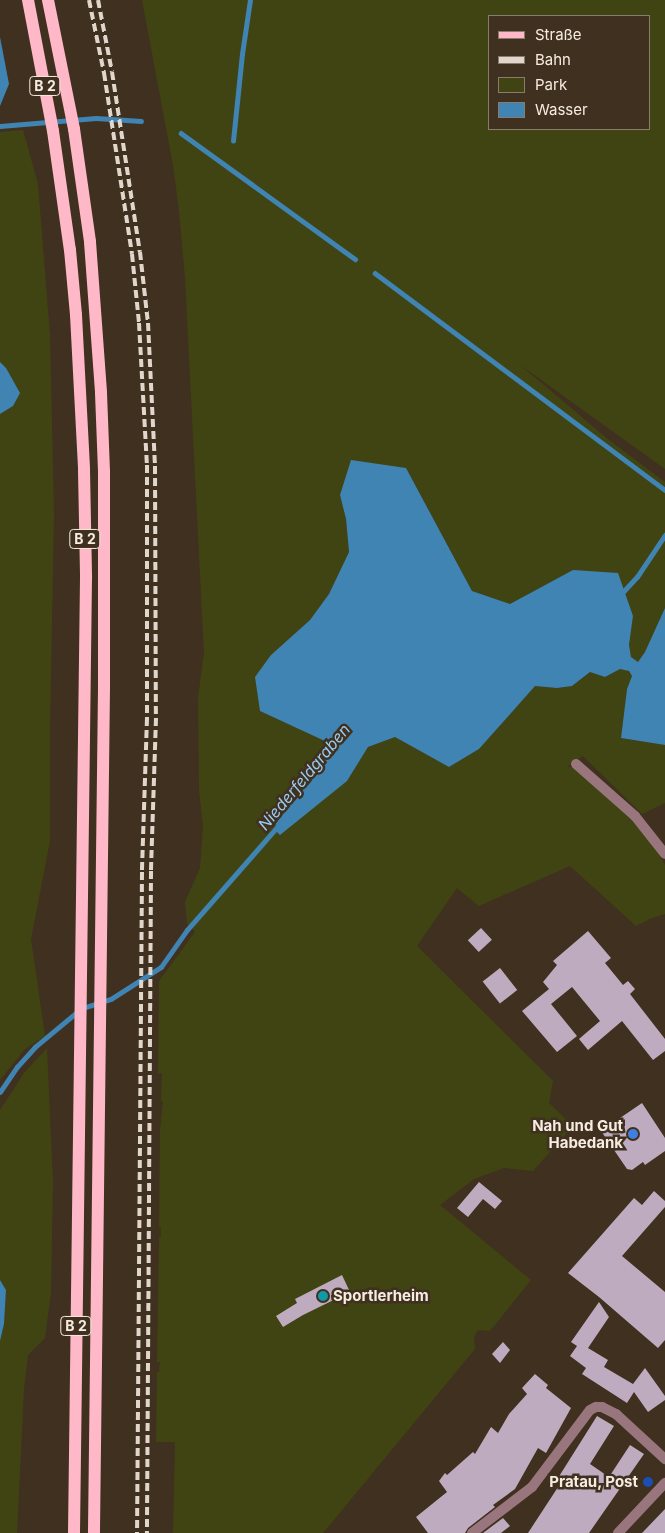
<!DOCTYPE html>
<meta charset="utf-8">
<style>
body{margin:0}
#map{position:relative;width:665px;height:1533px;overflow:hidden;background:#40301f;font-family:Inter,sans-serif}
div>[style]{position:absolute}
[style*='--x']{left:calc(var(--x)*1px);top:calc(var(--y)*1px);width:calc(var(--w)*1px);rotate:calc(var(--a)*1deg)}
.green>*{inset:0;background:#404412}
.water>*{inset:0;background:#4084b3}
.stream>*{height:4.5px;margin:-2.25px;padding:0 2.25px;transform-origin:2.25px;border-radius:2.25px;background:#4084b3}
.building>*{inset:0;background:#bfabbf;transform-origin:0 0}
.minor>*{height:10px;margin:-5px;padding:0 5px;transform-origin:5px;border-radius:5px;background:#99767d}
.tertiary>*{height:10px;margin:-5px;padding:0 5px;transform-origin:5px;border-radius:5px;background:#99767d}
.primary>*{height:12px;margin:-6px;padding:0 6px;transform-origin:6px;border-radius:6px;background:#ffb8c7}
.rail>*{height:4px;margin-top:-2px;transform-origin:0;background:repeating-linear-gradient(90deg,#e1d6cb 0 8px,transparent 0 12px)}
.dots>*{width:14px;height:14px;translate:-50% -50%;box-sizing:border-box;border:2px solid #40301f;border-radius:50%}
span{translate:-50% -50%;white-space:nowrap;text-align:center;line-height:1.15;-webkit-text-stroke:5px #40301f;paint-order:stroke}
.shield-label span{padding:1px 4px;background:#40301f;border:1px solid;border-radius:4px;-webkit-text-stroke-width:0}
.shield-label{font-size:14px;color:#f7ece2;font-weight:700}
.poi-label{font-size:15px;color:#f7ece2;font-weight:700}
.right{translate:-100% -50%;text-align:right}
.left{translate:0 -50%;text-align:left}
.water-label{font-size:16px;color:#98ccf3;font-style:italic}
.legend{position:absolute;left:488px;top:15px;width:162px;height:115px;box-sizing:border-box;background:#40301f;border:1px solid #897b6d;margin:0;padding:6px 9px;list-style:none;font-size:15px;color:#f7ece2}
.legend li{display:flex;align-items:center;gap:10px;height:25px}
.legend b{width:25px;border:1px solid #897b6d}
</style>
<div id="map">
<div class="green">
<i style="clip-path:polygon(evenodd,142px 0,665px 0,665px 469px,519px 364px,609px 440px,665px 482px,665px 608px,645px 653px,638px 662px,631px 657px,629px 645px,633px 616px,573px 570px,510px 604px,472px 591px,406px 468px,340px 495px,346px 519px,349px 552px,329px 594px,310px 620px,271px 655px,260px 711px,327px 741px,306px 786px,276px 823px,347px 781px,368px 747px,395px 737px,449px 767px,479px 749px,535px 686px,557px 688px,572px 686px,590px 672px,605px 677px,620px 669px,629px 671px,632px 676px,627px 689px,621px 738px,665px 745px,665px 803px,642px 814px,583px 756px,567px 767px,573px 767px,632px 819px,656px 849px,665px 865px,665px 914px,652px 918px,636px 926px,570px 866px,479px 906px,457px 888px,417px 946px,553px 1081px,549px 1103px,573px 1126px,533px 1171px,504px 1168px,474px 1179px,440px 1205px,531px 1280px,490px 1331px,478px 1330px,474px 1336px,475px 1349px,323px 1533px,173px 1533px,175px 1442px,156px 1442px,157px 1372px,159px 1372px,160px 1362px,157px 1362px,159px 1237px,161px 1237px,161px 1227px,159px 1227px,160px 1131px,163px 1101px,161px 1101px,162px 1073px,158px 1074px,159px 981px,195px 932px,187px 923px,185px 902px,200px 868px,203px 826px,199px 790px,198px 698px,204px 653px,185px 278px,179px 211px,173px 165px,142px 0,489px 16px,649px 16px,649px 129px,489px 129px,489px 16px)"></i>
<i style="clip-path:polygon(23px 130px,38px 184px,50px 335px,54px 513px,50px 730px,50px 841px,31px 939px,45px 1036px,25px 1049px,0 1080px,0 414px,13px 406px,6px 368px,0 362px,0 132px)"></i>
<i style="clip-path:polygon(47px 1048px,53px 1182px,51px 1293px,45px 1338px,28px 1355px,24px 1389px,17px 1533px,0 1533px,0 1341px,4px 1324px,6px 1290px,0 1280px,0 1110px,24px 1073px)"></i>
</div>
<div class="water">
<i style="clip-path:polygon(0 37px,9px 84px,0 106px)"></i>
<i style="clip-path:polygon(0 362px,6px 368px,20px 393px,13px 406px,0 414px)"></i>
<i style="clip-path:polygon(351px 460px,406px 468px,472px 591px,510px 604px,573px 570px,618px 573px,633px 616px,629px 645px,631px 657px,638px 662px,645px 652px,665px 608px,665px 745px,621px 738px,627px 689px,632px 676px,629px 671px,620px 669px,605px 677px,590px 672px,572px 686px,557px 688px,535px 686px,479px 749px,449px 767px,395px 737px,368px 747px,347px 781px,280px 835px,275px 830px,276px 823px,306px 786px,327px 742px,260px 711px,255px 677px,271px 655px,310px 620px,329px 594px,349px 552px,346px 519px,340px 495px)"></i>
<i style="clip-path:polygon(0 1280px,6px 1290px,4px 1324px,0 1341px)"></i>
</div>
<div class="stream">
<i style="--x:0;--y:126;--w:96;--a:-4.8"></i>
<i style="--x:96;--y:118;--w:45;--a:3.8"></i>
<i style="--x:181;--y:133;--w:215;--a:35.9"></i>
<i style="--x:233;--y:141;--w:87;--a:-84.1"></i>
<i style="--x:242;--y:54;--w:55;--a:-81.6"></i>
<i style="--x:375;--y:273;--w:362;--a:36.8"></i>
<i style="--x:620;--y:595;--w:25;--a:-47"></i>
<i style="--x:637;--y:577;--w:50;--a:-56.3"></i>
<i style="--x:83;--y:1008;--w:29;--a:-18"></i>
<i style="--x:111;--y:999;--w:59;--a:-32.6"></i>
<i style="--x:161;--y:967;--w:45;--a:-54.9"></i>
<i style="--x:187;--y:930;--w:138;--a:-48.8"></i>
<i style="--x:0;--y:1092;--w:30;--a:-56"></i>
<i style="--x:17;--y:1067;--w:27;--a:-48"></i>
<i style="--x:35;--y:1047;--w:55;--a:-39.8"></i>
</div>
<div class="building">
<i style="left:481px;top:928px;width:16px;height:18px;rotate:47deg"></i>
<i style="clip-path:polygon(588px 931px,611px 958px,605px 963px,623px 985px,628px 981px,635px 989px,630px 994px,665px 1039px,665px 1051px,653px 1060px,622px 1021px,588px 1050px,579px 1039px,600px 1021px,572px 987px,551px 1004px,577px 1036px,557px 1052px,522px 1011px,549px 989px,543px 982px,557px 965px,553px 961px)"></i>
<i style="left:500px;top:968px;width:28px;height:22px;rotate:52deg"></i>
<i style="clip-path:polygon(642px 1103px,665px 1138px,665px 1151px,645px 1165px,643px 1162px,632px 1170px,627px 1169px,601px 1131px)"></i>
<i style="clip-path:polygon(479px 1182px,502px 1201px,495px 1209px,483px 1199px,468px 1217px,457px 1208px)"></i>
<i style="clip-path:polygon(654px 1191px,665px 1201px,665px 1207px,622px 1256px,665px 1292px,665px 1340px,658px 1348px,599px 1297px,568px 1273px,634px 1198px,642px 1205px)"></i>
<i style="clip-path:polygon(342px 1275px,350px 1292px,303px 1315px,283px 1327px,276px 1316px,297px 1303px,295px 1299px)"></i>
<i style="clip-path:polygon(599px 1302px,609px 1317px,588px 1348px,608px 1360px,604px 1367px,633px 1384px,645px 1368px,665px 1396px,665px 1400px,648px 1412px,634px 1392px,627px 1403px,582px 1374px,586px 1368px,570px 1356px,577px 1346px,571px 1342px)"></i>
<i style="clip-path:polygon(503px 1342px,510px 1350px,500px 1363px,492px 1354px)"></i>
<i style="clip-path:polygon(535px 1374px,548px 1385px,546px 1388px,571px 1408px,546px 1453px,538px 1448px,515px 1489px,493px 1505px,495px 1507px,468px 1528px,465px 1533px,428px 1533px,416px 1517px,447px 1492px,439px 1481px,445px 1473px,447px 1475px,473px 1452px,475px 1454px,491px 1427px,498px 1433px,509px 1414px,527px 1394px,522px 1388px)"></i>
<i style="clip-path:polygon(597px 1416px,614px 1426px,590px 1464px,609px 1477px,630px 1445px,644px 1454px,589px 1533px,528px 1533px,562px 1481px,558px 1478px)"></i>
<i style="clip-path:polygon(665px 1509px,665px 1533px,642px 1533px)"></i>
<i style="clip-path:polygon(503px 1518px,510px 1526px,501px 1533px,483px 1533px)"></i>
</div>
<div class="minor">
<i style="--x:576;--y:764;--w:79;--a:41.4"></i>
<i style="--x:635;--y:816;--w:48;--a:51.7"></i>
<i style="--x:472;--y:1533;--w:76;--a:-37.5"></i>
<i style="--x:532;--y:1487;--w:96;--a:-53"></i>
<i style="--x:590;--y:1410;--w:7;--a:-27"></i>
<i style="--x:596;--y:1407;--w:6;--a:0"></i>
<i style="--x:602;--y:1407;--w:16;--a:27"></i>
<i style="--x:616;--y:1414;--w:67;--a:42.6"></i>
</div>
<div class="tertiary">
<i style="--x:618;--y:1533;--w:69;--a:-46.8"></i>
</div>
<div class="primary">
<i style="--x:28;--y:0;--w:133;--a:79.2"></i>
<i style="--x:53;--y:131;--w:120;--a:81.9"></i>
<i style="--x:70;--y:250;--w:65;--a:84.7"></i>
<i style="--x:76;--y:315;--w:155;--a:87"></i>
<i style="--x:84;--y:470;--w:108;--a:88.9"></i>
<i style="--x:86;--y:578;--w:955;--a:90.72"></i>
<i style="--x:48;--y:0;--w:132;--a:78.6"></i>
<i style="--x:74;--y:129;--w:114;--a:81.9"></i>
<i style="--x:90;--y:242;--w:151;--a:85.8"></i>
<i style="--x:101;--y:393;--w:78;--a:87.8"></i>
<i style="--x:104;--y:471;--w:217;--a:90"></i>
<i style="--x:104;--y:688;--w:845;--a:90.68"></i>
</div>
<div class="rail">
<i style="--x:89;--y:0;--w:75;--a:78.4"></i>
<i style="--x:104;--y:73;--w:183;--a:81.2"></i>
<i style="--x:132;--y:254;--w:69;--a:84.2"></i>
<i style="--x:139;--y:323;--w:142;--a:86.8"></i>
<i style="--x:147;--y:465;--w:253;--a:90"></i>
<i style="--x:147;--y:718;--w:154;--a:91.9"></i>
<i style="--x:142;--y:872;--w:661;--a:90.43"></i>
<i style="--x:98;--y:0;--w:73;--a:79"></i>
<i style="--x:112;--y:72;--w:182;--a:81.2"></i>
<i style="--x:140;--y:252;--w:71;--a:83.6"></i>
<i style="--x:148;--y:323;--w:143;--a:87.2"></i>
<i style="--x:155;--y:466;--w:252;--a:89.8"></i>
<i style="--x:156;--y:718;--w:153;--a:91.9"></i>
<i style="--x:151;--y:871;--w:662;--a:90.35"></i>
</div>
<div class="dots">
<i style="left:633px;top:1134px;background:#3f7fe0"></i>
<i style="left:323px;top:1296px;background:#0f9aa8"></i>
<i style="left:648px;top:1482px;background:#1a4fb4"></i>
</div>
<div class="shield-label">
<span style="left:45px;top:86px">B 2</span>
<span style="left:85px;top:539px">B 2</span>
<span style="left:76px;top:1326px">B 2</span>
</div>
<div class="poi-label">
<span class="right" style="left:623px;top:1134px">Nah und Gut<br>Habedank</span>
<span class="left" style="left:333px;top:1296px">Sportlerheim</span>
<span class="right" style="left:638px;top:1482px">Pratau, Post</span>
</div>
<div class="water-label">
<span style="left:304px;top:777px;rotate:-50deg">Niederfeldgraben</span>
</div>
<ul class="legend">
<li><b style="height:6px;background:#ffb8c7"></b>Straße</li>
<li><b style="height:6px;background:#e1d6cb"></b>Bahn</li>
<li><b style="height:14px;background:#404412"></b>Park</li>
<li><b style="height:14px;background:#4084b3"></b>Wasser</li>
</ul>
</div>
